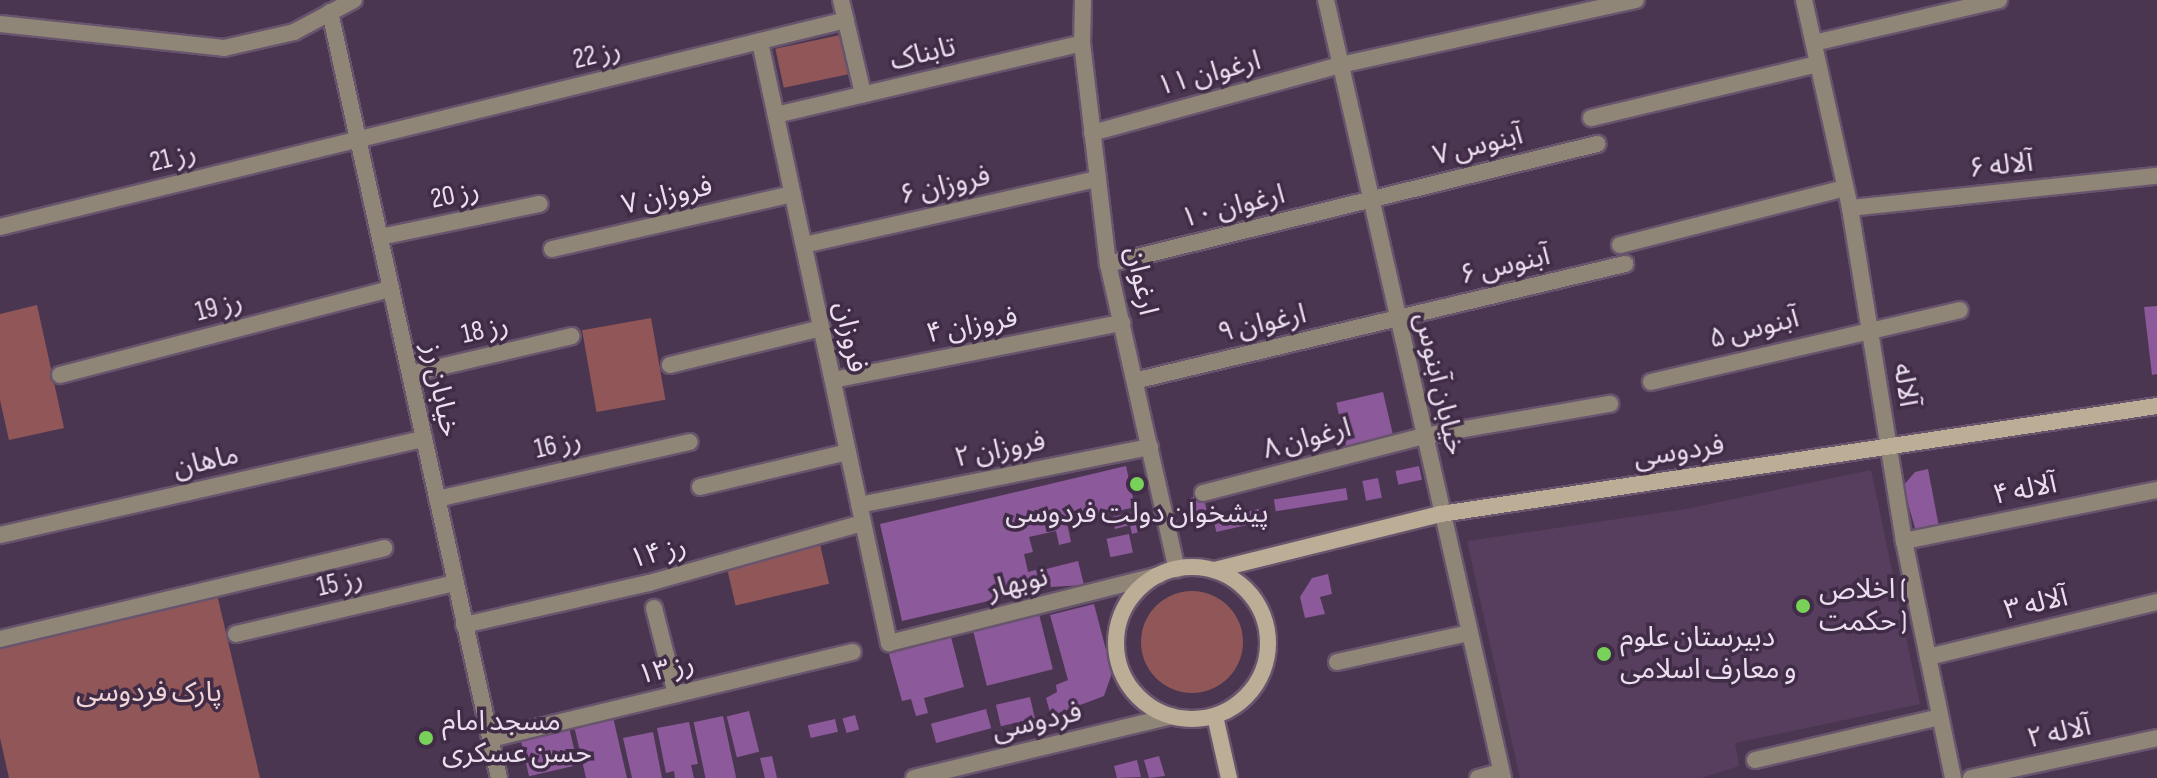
<!DOCTYPE html>
<meta charset="utf-8">
<style>
body{margin:0}
#map{position:relative;width:2157px;height:778px;overflow:hidden;background:#4b3651;font-family:"Sofia Sans Condensed","Noto Sans Arabic",sans-serif}
div>[style]{position:absolute}
[style*='--x']{left:calc(var(--x)*1px);top:calc(var(--y)*1px);width:calc(var(--w)*1px);rotate:calc(var(--a)*1deg)}
.built>*{inset:0;background:#573e5f}
.green>*{inset:0;background:#905658;transform-origin:0 0}
.round{border-radius:50%}
.building>*{inset:0;background:#8c599b;transform-origin:0 0}
.roads{filter:drop-shadow(2px 0 #68546d) drop-shadow(-2px 0 #68546d) drop-shadow(0 2px #68546d) drop-shadow(0 -2px #68546d)}
.minor>*{height:16px;margin:-8px;padding:0 8px;transform-origin:8px;border-radius:8px;background:#8f8678}
.tertiary>*{height:16px;margin:-8px;padding:0 8px;transform-origin:8px;border-radius:8px;background:#8f8678}
.secondary>*{height:16px;margin:-8px;padding:0 8px;transform-origin:8px;border-radius:8px;background:#bcad97}
.secondary>.ring{margin:-8px;padding:0;box-sizing:content-box;background:none;border:16px solid #bcad97;border-radius:50%}
.dots>*{width:22px;height:22px;translate:-50% -50%;box-sizing:border-box;border:4px solid #402c46;border-radius:50%}
span{translate:-50% -50%;white-space:nowrap;text-align:center;line-height:1.15;-webkit-text-stroke:7px #402c46;paint-order:stroke}
.street-label{font-size:28px;color:#ebdeef}
.poi-label{font-size:28px;color:#ebdeef}
.left{translate:0 -50%;text-align:left}
.park-label{font-size:28px;color:#efd5d5}
</style>
<div id="map">
<div class="built">
<i style="clip-path:polygon(1871px 470px,1920px 704px,1735px 743px,1739px 766px,1701px 778px,1520px 778px,1467px 541px,1686px 509px)"></i>
</div>
<div class="green">
<i style="left:840px;top:35px;width:40px;height:66px;rotate:78deg"></i>
<i style="clip-path:polygon(37px 305px,64px 428px,9px 440px,0 400px,0 314px)"></i>
<i style="left:651px;top:318px;width:83px;height:70px;rotate:80deg"></i>
<i style="left:819px;top:540px;width:45px;height:96px;rotate:77deg"></i>
<i style="clip-path:polygon(216px 590px,260px 778px,9px 778px,0 738px,0 641px)"></i>
<i class="round" style="left:1141px;top:591px;width:102px;height:102px"></i>
</div>
<div class="building">
<i style="clip-path:polygon(2157px 306px,2157px 374px,2152px 375px,2144px 307px)"></i>
<i style="left:1383px;top:392px;width:45px;height:48px;rotate:77deg"></i>
<i style="clip-path:polygon(1126px 466px,1135px 507px,1067px 523px,1071px 542px,1059px 545px,1056px 531px,1029px 537px,1033px 552px,1024px 554px,1028px 572px,1036px 570px,1041px 589px,902px 621px,880px 524px)"></i>
<i style="left:1419px;top:466px;width:14px;height:24px;rotate:78deg"></i>
<i style="clip-path:polygon(1928px 469px,1939px 527px,1917px 535px,1903px 486px,1915px 472px)"></i>
<i style="left:1378px;top:478px;width:20px;height:16px;rotate:79deg"></i>
<i style="left:1346px;top:488px;width:12px;height:73px;rotate:81deg"></i>
<i style="left:1203px;top:495px;width:22px;height:13px;rotate:77deg"></i>
<i style="left:1267px;top:507px;width:13px;height:55px;rotate:77deg"></i>
<i style="clip-path:polygon(1141px 510px,1146px 530px,1132px 534px,1130px 525px,1115px 529px,1112px 517px)"></i>
<i style="left:1129px;top:534px;width:19px;height:23px;rotate:78deg"></i>
<i style="clip-path:polygon(1078px 561px,1084px 585px,1051px 587px,1046px 569px)"></i>
<i style="clip-path:polygon(1328px 574px,1332px 594px,1320px 597px,1325px 614px,1305px 618px,1300px 597px,1312px 578px)"></i>
<i style="clip-path:polygon(1094px 604px,1112px 673px,1104px 696px,1051px 716px,1046px 698px,1057px 692px,1056px 685px,1068px 680px,1050px 615px)"></i>
<i style="left:1039px;top:614px;width:57px;height:68px;rotate:76deg"></i>
<i style="clip-path:polygon(951px 637px,964px 687px,924px 698px,928px 713px,916px 716px,911px 699px,902px 701px,889px 654px)"></i>
<i style="left:1030px;top:697px;width:22px;height:35px;rotate:77deg"></i>
<i style="left:986px;top:709px;width:20px;height:57px;rotate:75deg"></i>
<i style="left:749px;top:711px;width:42px;height:23px;rotate:76deg"></i>
<i style="left:855px;top:715px;width:15px;height:13px;rotate:74deg"></i>
<i style="left:723px;top:716px;width:63px;height:30px;rotate:78deg"></i>
<i style="clip-path:polygon(613px 717px,627px 778px,586px 778px,574px 726px)"></i>
<i style="left:835px;top:719px;width:13px;height:28px;rotate:77deg"></i>
<i style="clip-path:polygon(689px 722px,698px 764px,691px 765px,694px 778px,675px 778px,674px 771px,666px 773px,657px 728px)"></i>
<i style="left:569px;top:727px;width:39px;height:50px;rotate:77deg"></i>
<i style="clip-path:polygon(653px 732px,662px 778px,632px 778px,623px 738px)"></i>
<i style="clip-path:polygon(772px 756px,777px 778px,765px 778px,760px 758px)"></i>
<i style="clip-path:polygon(1159px 756px,1165px 776px,1149px 778px,1144px 760px)"></i>
<i style="clip-path:polygon(1137px 760px,1141px 777px,1117px 778px,1114px 766px)"></i>
</div>
<div class="roads">
<div class="minor">
<i style="--x:841;--y:0;--w:97;--a:76.8"></i>
<i style="--x:1326;--y:0;--w:798;--a:77.18"></i>
<i style="--x:1804;--y:0;--w:213;--a:77.5"></i>
<i style="--x:1850;--y:208;--w:337;--a:80.8"></i>
<i style="--x:1904;--y:541;--w:242;--a:78.3"></i>
<i style="--x:330;--y:12;--w:784;--a:77.56"></i>
<i style="--x:0;--y:24;--w:225;--a:6.1"></i>
<i style="--x:224;--y:48;--w:72;--a:-12.9"></i>
<i style="--x:294;--y:32;--w:68;--a:-28.1"></i>
<i style="--x:760;--y:42;--w:615;--a:77.89"></i>
<i style="--x:889;--y:643;--w:278;--a:-14.1"></i>
<i style="--x:1814;--y:43;--w:190;--a:-13.1"></i>
<i style="--x:776;--y:115;--w:314;--a:-13.2"></i>
<i style="--x:1591;--y:118;--w:233;--a:-13.4"></i>
<i style="--x:1092;--y:133;--w:257;--a:-15.3"></i>
<i style="--x:1340;--y:65;--w:303;--a:-12.4"></i>
<i style="--x:1850;--y:208;--w:309;--a:-6"></i>
<i style="--x:0;--y:227;--w:871;--a:-13.75"></i>
<i style="--x:380;--y:237;--w:163;--a:-11.7"></i>
<i style="--x:804;--y:245;--w:300;--a:-12.7"></i>
<i style="--x:1620;--y:245;--w:232;--a:-14.2"></i>
<i style="--x:552;--y:249;--w:247;--a:-12.9"></i>
<i style="--x:1108;--y:264;--w:504;--a:-13.79"></i>
<i style="--x:670;--y:365;--w:156;--a:-13.7"></i>
<i style="--x:410;--y:374;--w:166;--a:-13.2"></i>
<i style="--x:60;--y:375;--w:342;--a:-14.6"></i>
<i style="--x:833;--y:380;--w:295;--a:-11.2"></i>
<i style="--x:1138;--y:380;--w:501;--a:-13.4"></i>
<i style="--x:1651;--y:382;--w:317;--a:-13.1"></i>
<i style="--x:700;--y:487;--w:152;--a:-13.3"></i>
<i style="--x:1203;--y:493;--w:228;--a:-14.5"></i>
<i style="--x:1424;--y:436;--w:189;--a:-9.8"></i>
<i style="--x:437;--y:499;--w:259;--a:-12.7"></i>
<i style="--x:859;--y:505;--w:297;--a:-11.3"></i>
<i style="--x:0;--y:535;--w:435;--a:-12.8"></i>
<i style="--x:1904;--y:541;--w:258;--a:-11.4"></i>
<i style="--x:654;--y:608;--w:89;--a:75.7"></i>
<i style="--x:464;--y:625;--w:190;--a:-12.8"></i>
<i style="--x:649;--y:583;--w:222;--a:-15.7"></i>
<i style="--x:236;--y:634;--w:226;--a:-13.1"></i>
<i style="--x:0;--y:639;--w:395;--a:-13.3"></i>
<i style="--x:1928;--y:657;--w:236;--a:-13.5"></i>
<i style="--x:1337;--y:662;--w:135;--a:-12.4"></i>
<i style="--x:490;--y:739;--w:373;--a:-13.5"></i>
<i style="--x:1755;--y:760;--w:190;--a:-13.1"></i>
<i style="--x:1478;--y:778;--w:24;--a:-15"></i>
<i style="--x:1971;--y:778;--w:190;--a:-12.1"></i>
</div>
<div class="tertiary">
<i style="--x:1083;--y:0;--w:43;--a:91.3"></i>
<i style="--x:1082;--y:43;--w:223;--a:83.3"></i>
<i style="--x:1108;--y:264;--w:313;--a:77.3"></i>
<i style="--x:914;--y:778;--w:265;--a:-13.5"></i>
</div>
<div class="secondary">
<i class="ring" style="left:1116px;top:567px;width:136px;height:136px"></i>
<i style="--x:1214;--y:570;--w:234;--a:-13.9"></i>
<i style="--x:1441;--y:514;--w:724;--a:-8.58"></i>
<i style="--x:1215;--y:716;--w:64;--a:77.3"></i>
</div>
</div>
<div class="dots">
<i style="left:1137px;top:484px;background:#78d158"></i>
<i style="left:1803px;top:606px;background:#78d158"></i>
<i style="left:1604px;top:654px;background:#78d158"></i>
<i style="left:426px;top:738px;background:#78d158"></i>
</div>
<div class="street-label">
<span style="left:923px;top:54px;rotate:-13deg">تابناک</span>
<span style="left:597px;top:55px;rotate:-14deg">رز 22</span>
<span style="left:1209px;top:74px;rotate:-15deg">ارغوان ۱۱</span>
<span style="left:1478px;top:146px;rotate:-14deg">آبنوس ۷</span>
<span style="left:173px;top:158px;rotate:-14deg">رز 21</span>
<span style="left:2001px;top:166px;rotate:-6deg">آلاله ۶</span>
<span style="left:945px;top:186px;rotate:-13deg">فروزان ۶</span>
<span style="left:455px;top:195px;rotate:-12deg">رز 20</span>
<span style="left:667px;top:196px;rotate:-13deg">فروزان ۷</span>
<span style="left:1233px;top:207px;rotate:-14deg">ارغوان ۱۰</span>
<span style="left:1505px;top:266px;rotate:-13deg">آبنوس ۶</span>
<span style="left:1141px;top:281px;rotate:78deg">ارغوان</span>
<span style="left:219px;top:307px;rotate:-15deg">رز 19</span>
<span style="left:1262px;top:324px;rotate:-13deg">ارغوان ۹</span>
<span style="left:972px;top:326px;rotate:-11deg">فروزان ۴</span>
<span style="left:1754px;top:329px;rotate:-14deg">آبنوس ۵</span>
<span style="left:485px;top:330px;rotate:-13deg">رز 18</span>
<span style="left:850px;top:337px;rotate:78deg">فروزان</span>
<span style="left:1439px;top:384px;rotate:77deg">خیابان آبنوس</span>
<span style="left:1905px;top:385px;rotate:81deg">آلاله</span>
<span style="left:440px;top:390px;rotate:78deg">خیابان رز</span>
<span style="left:1307px;top:439px;rotate:-15deg">ارغوان ۸</span>
<span style="left:558px;top:445px;rotate:-13deg">رز 16</span>
<span style="left:1000px;top:450px;rotate:-11deg">فروزان ۲</span>
<span style="left:1679px;top:452px;rotate:-9deg">فردوسی</span>
<span style="left:206px;top:462px;rotate:-13deg">ماهان</span>
<span style="left:2025px;top:490px;rotate:-11deg">آلاله ۴</span>
<span style="left:658px;top:553px;rotate:-15deg">رز ۱۴</span>
<span style="left:340px;top:583px;rotate:-13deg">رز 15</span>
<span style="left:1018px;top:584px;rotate:-14deg">نوبهار</span>
<span style="left:2036px;top:604px;rotate:-13deg">آلاله ۳</span>
<span style="left:666px;top:670px;rotate:-13deg">رز ۱۳</span>
<span style="left:1037px;top:722px;rotate:-13deg">فردوسی</span>
<span style="left:2059px;top:733px;rotate:-12deg">آلاله ۲</span>
</div>
<div class="poi-label">
<span style="left:1137px;top:514px">پیشخوان دولت فردوسی</span>
<span class="left" style="left:1819px;top:606px">اخلاص (<br>حکمت )</span>
<span class="left" style="left:1620px;top:654px">دبیرستان علوم<br>و معارف اسلامی</span>
<span class="left" style="left:442px;top:738px">مسجد امام<br>حسن عسکری</span>
</div>
<div class="park-label">
<span style="left:149px;top:693px">پارک فردوسی</span>
</div>
</div>
